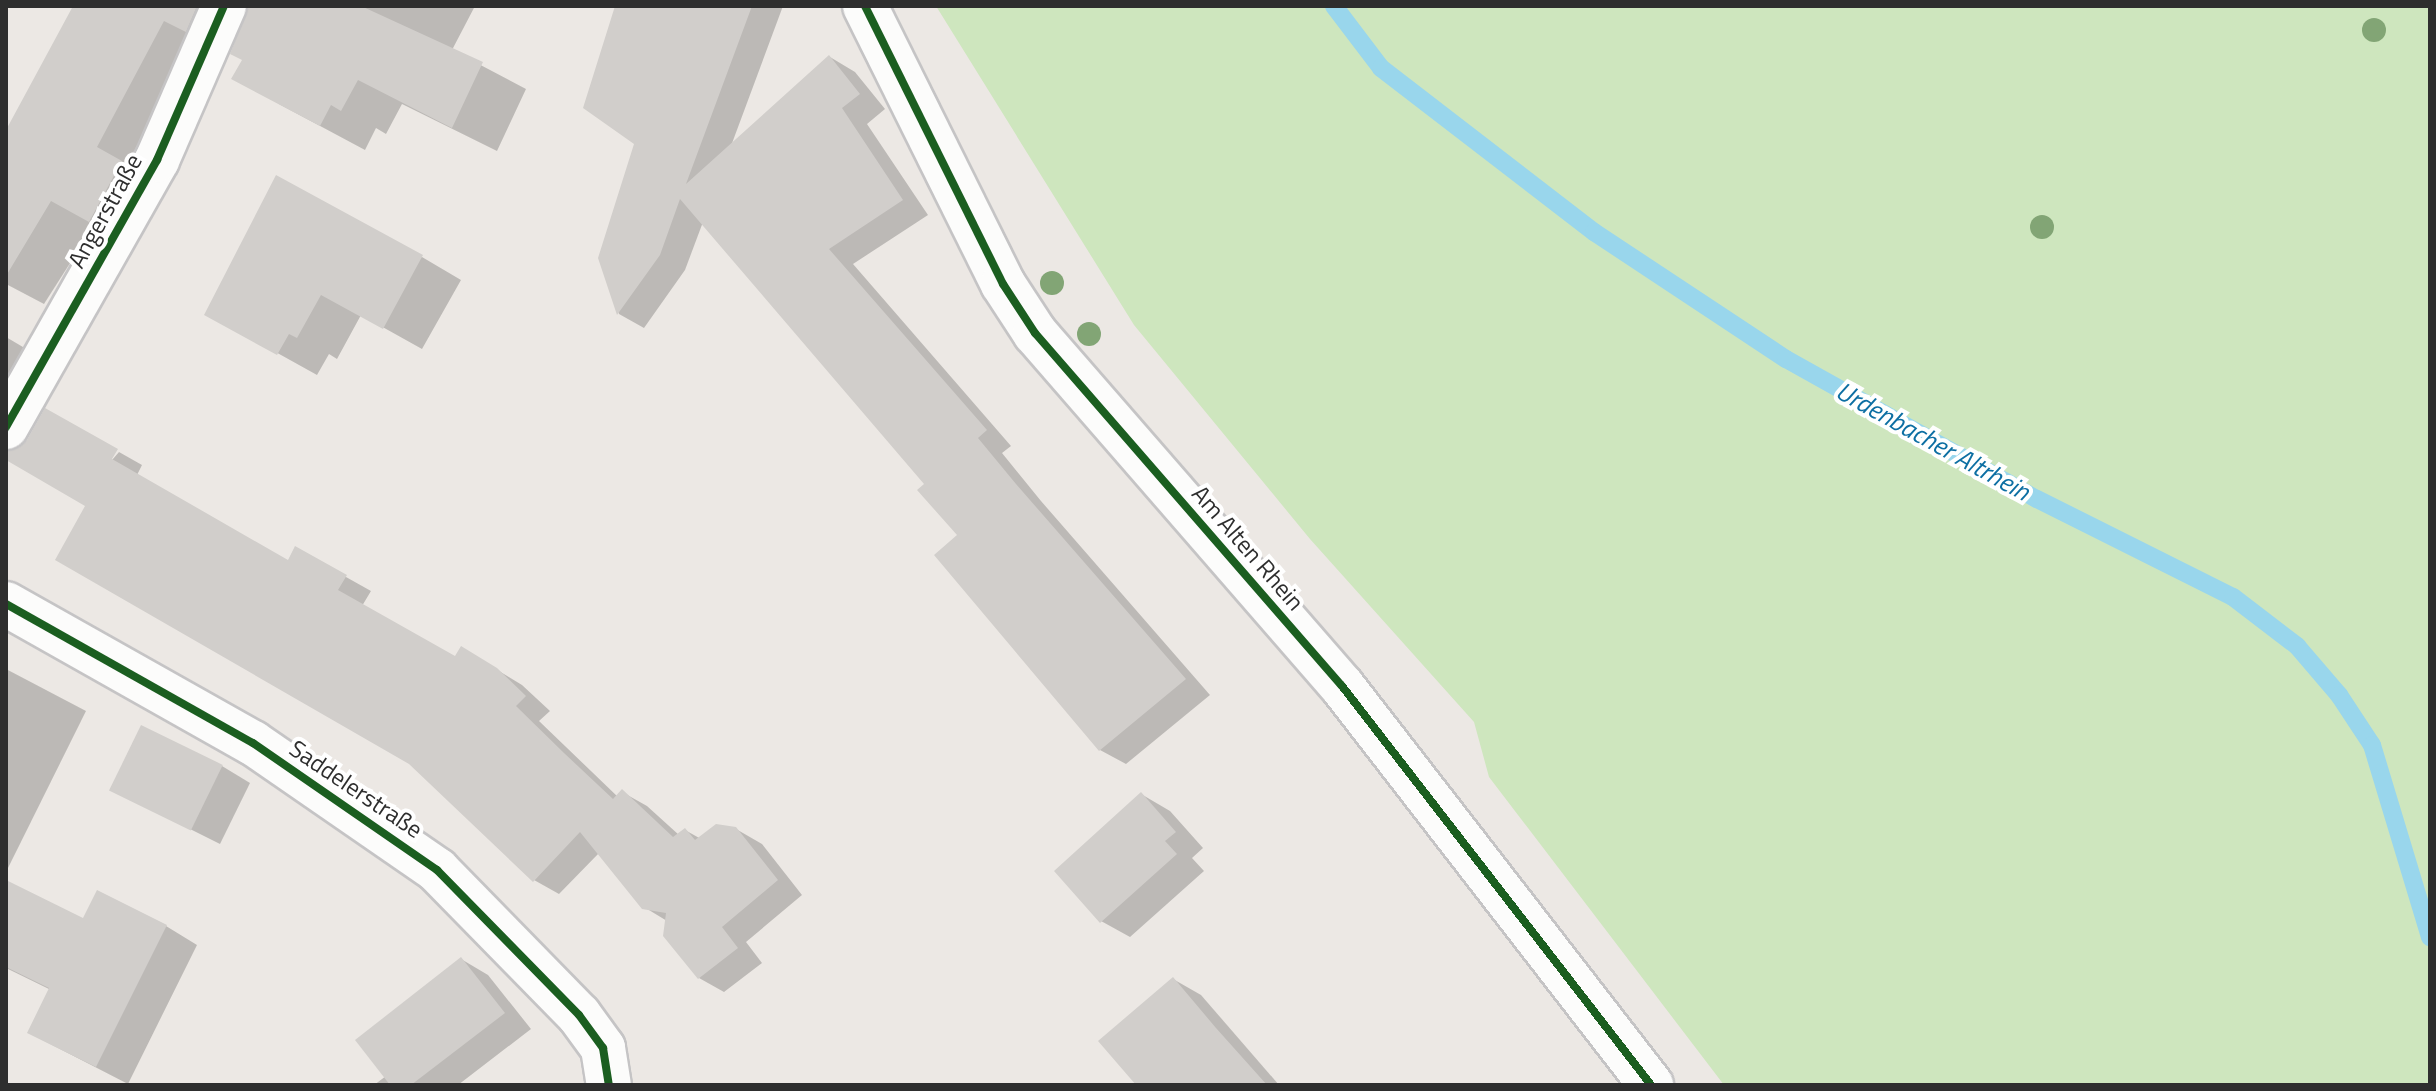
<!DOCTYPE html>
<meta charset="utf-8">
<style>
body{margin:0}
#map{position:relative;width:2436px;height:1091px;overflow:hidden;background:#ece8e4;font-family:"Titillium Web",sans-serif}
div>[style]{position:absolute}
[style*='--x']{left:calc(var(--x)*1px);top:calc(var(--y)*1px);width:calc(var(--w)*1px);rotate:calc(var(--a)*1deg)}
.green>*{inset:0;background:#cee6be}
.shadow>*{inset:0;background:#0003}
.stream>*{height:18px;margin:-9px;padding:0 9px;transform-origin:9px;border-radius:9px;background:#99d6ec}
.building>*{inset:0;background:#d1cecb;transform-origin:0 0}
.roads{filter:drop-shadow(2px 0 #c5c4c5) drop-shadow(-2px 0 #c5c4c5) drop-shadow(0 2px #c5c4c5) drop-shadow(0 -2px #c5c4c5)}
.minor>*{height:44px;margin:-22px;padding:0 22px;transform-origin:22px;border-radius:22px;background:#fcfcfb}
.tertiary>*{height:44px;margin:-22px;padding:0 22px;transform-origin:22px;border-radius:22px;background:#fcfcfb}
.cycleway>*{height:8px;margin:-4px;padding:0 4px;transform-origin:4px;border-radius:4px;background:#1b5e20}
.trees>*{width:24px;height:24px;margin:-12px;border-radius:50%;background:#82a575}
span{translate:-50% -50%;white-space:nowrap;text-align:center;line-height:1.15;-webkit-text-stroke:8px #fff;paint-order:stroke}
.street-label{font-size:24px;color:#2e2e2e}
.water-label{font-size:26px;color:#0d6fa3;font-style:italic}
.frame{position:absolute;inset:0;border:8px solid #2e2e2e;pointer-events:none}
</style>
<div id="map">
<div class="green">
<i style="clip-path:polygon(936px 6px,2430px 6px,2430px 1085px,1724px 1085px,1489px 777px,1474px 722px,1310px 539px,1134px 325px)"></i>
</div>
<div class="shadow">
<i style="clip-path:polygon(75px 6px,234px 6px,44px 304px,6px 284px,6px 134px)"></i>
<i style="clip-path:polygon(274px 6px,475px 6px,452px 50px,526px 89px,497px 151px,402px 104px,386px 134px,376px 128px,365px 150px,279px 104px)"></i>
<i style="clip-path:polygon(617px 6px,783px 6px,731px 146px,830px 57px,855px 72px,885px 109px,867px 124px,928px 215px,853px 264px,1011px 446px,1002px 453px,1041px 501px,1210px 695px,1126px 764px,1100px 750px,927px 484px,703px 222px,685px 270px,644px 328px,619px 314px,600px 258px,637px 143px)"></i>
<i style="clip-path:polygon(422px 257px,461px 280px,422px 349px,361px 315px,337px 359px,329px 354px,317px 375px,207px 314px)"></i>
<i style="clip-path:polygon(6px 337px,50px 363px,12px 431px,11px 451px,6px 448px)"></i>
<i style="clip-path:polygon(119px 452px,142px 465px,137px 475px,289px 562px,296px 549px,371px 591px,362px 606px,455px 658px,486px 663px,522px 685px,550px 711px,539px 721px,618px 797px,622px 792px,647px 806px,679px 835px,685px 830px,701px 839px,736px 829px,762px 844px,802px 895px,746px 942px,762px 963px,724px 992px,699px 978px,667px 921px,644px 907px,599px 853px,559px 894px,534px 880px,106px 467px)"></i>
<i style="clip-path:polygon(6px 669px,86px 711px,6px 872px)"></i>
<i style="clip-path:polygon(222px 766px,250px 783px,220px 844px,112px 790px)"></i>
<i style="clip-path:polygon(1141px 794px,1170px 811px,1203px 848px,1192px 858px,1204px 871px,1130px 937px,1101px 921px)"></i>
<i style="clip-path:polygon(6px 882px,84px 921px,166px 926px,197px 945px,128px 1084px,29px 1033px,51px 990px,6px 968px)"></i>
<i style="clip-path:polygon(461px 959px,488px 975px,531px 1029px,458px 1085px,374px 1085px,386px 1076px)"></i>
<i style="clip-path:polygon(1173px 979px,1201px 995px,1279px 1085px,1139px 1085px)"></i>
</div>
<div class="stream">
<i style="--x:1334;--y:6;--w:78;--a:52.8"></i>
<i style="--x:1381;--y:68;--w:269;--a:37.6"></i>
<i style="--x:1594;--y:232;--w:230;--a:33.5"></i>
<i style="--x:1786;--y:359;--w:287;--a:29.2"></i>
<i style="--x:2037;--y:499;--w:219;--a:26.6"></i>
<i style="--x:2233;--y:597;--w:81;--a:37.4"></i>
<i style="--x:2297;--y:646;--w:65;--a:49.4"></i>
<i style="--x:2339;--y:695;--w:60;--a:56.6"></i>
<i style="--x:2372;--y:745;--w:201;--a:73.2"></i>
</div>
<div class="building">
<i style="clip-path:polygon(73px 6px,197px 6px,186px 32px,164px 21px,97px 147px,122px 161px,89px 222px,51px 201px,6px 276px,6px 130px)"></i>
<i style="clip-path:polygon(249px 6px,361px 6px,483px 62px,452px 128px,358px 80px,341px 111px,331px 105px,320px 126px,231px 79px,242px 60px,230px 54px)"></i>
<i style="clip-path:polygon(615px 6px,752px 6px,686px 184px,829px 55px,860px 94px,842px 108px,903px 200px,829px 249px,987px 430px,978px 438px,1016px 484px,1186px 679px,1099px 751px,934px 555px,957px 535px,917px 490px,924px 484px,680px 199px,660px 255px,617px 315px,598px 258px,634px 144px,583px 108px)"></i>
<i style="clip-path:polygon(276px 175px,423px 255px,383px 329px,321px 295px,297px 338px,289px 334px,277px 355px,204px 315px)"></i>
<i style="clip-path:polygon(45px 408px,118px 449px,112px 459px,288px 560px,295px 546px,347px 575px,338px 590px,455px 656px,461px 646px,497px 668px,526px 696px,516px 706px,564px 753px,613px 799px,622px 789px,673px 837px,685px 828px,695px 840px,716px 824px,736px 827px,778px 880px,722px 927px,738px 948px,698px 979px,663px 936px,666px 913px,642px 909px,580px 832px,533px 882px,409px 764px,55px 560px,85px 506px,6px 460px,6px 452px,27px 440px)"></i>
<i style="left:141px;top:725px;width:91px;height:73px;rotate:26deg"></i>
<i style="clip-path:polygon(1141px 792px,1176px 832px,1165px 841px,1177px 854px,1100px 923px,1054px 871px)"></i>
<i style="clip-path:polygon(6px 880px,83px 918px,97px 890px,167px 925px,96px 1067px,27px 1033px,49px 988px,6px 967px)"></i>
<i style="clip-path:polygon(461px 957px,505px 1013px,411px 1085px,390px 1085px,355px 1040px)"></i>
<i style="clip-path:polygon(1173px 977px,1216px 1028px,1267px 1085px,1136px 1085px,1098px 1041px)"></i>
</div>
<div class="roads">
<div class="minor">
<i style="--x:6;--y:427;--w:307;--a:-60.5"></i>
<i style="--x:157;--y:160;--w:168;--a:-66.5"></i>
<i style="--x:6;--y:604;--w:283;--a:29.4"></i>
<i style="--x:253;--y:743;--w:224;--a:34.6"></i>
<i style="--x:437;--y:870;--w:203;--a:45.6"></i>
<i style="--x:579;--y:1015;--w:41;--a:54"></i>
<i style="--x:603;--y:1048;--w:37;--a:81"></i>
</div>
<div class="tertiary">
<i style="--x:865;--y:6;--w:310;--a:63.6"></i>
<i style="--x:1003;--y:284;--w:59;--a:56.9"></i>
<i style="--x:1035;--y:333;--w:468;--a:49"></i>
<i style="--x:1342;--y:686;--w:505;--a:52.24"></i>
</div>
</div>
<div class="cycleway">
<i style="--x:865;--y:6;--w:310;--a:63.6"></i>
<i style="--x:1003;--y:284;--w:59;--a:56.9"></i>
<i style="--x:1035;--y:333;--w:468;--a:49"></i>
<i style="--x:1342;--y:686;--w:505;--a:52.24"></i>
<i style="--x:6;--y:427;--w:307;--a:-60.5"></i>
<i style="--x:157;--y:160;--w:168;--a:-66.5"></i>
<i style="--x:6;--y:604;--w:283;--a:29.4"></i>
<i style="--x:253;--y:743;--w:224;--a:34.6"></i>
<i style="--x:437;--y:870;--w:203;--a:45.6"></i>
<i style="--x:579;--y:1015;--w:41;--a:54"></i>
<i style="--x:603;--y:1048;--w:37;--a:81"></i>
</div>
<div class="trees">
<i style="left:2374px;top:30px"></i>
<i style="left:2042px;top:227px"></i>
<i style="left:1052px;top:283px"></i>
<i style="left:1089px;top:334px"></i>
</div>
<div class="street-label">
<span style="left:105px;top:211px;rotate:-61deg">Angerstraße</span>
<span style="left:1248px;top:548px;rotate:49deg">Am Alten Rhein</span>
<span style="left:356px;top:789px;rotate:34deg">Saddelerstraße</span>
</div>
<div class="water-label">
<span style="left:1933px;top:441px;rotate:29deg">Urdenbacher Altrhein</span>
</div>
<div class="frame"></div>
</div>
